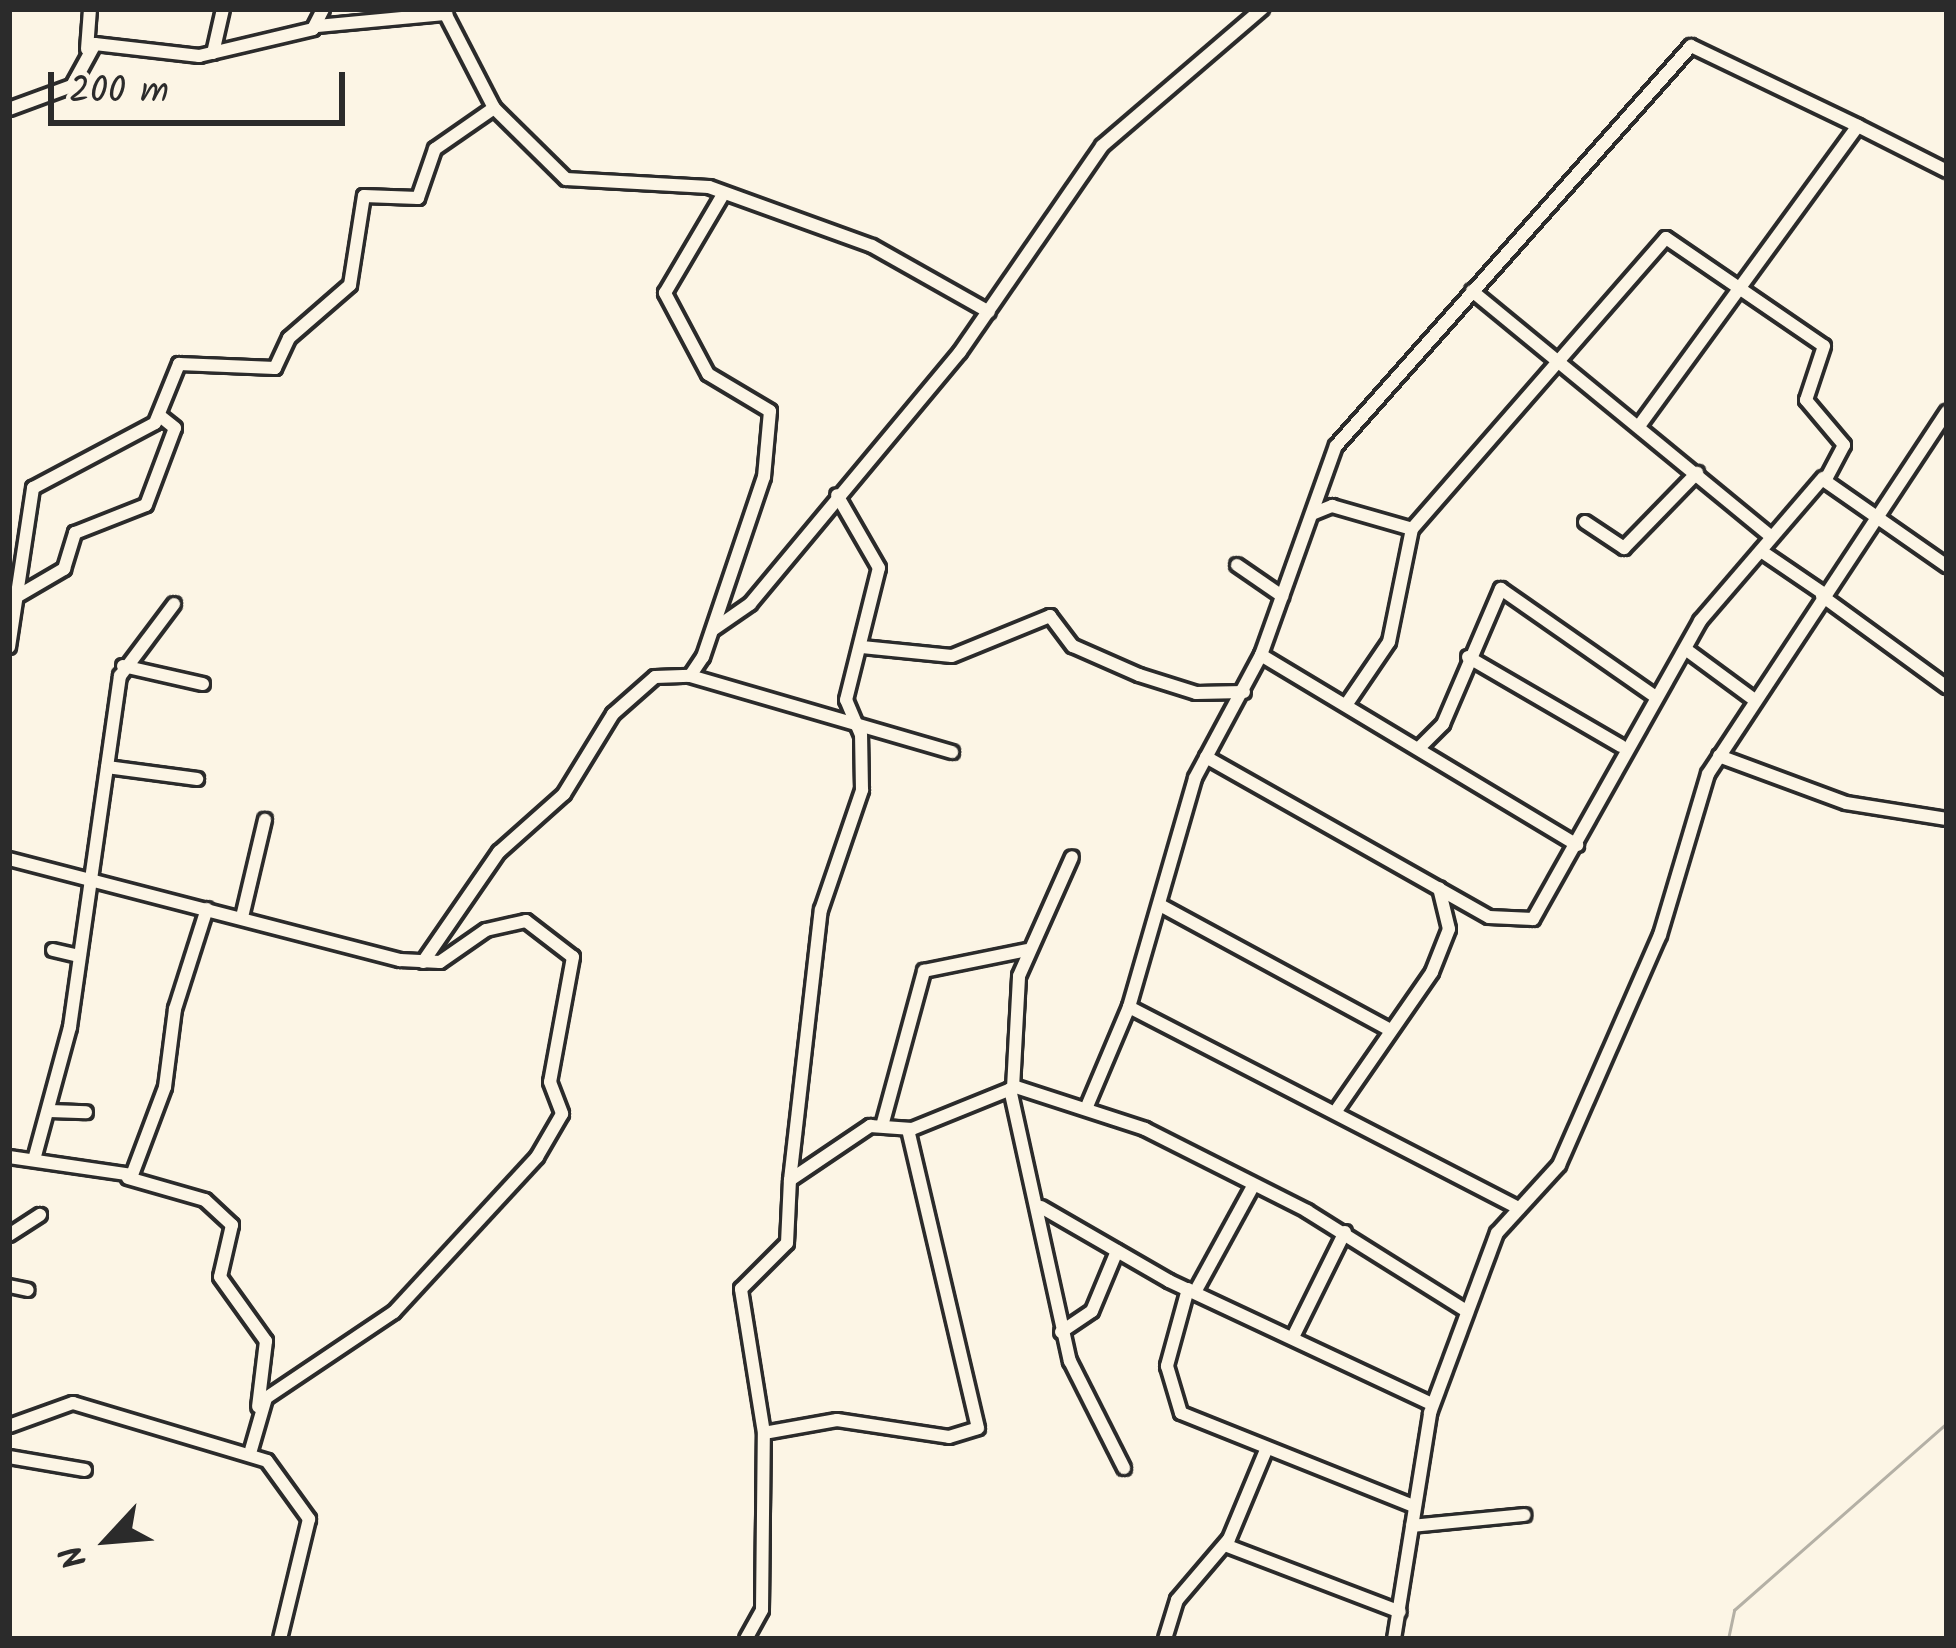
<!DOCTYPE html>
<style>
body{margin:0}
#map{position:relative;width:1956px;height:1648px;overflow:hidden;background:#fcf5e5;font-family:Kalam,sans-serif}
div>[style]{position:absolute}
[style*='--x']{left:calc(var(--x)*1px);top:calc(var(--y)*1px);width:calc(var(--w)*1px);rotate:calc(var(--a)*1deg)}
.stream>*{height:3px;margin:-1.5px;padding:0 1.5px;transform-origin:1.5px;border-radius:1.5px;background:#b4b0a5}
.roads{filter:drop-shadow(3px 0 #2b2b2b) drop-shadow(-3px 0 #2b2b2b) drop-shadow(0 3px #2b2b2b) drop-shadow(0 -3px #2b2b2b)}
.minor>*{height:12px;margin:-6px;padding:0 6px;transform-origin:6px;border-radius:6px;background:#fcf5e5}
span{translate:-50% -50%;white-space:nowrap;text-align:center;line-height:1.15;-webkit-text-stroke:9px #fcf5e5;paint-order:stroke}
.frame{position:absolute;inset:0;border:12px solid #2b2b2b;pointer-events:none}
.north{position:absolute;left:48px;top:1480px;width:120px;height:120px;-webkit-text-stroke:9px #fcf5e5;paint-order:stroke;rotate:244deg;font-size:33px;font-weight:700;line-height:48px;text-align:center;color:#2b2b2b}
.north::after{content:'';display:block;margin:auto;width:42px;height:54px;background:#2b2b2b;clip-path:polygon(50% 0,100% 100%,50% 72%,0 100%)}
.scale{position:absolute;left:48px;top:72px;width:297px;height:54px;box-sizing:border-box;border:6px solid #2b2b2b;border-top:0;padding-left:15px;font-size:36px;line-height:42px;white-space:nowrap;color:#2b2b2b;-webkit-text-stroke:9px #fcf5e5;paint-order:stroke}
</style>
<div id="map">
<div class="stream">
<i style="--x:1728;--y:1639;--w:30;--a:-78"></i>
<i style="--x:1734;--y:1610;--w:283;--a:-41.3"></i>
</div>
<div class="roads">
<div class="minor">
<i style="--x:443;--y:9;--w:111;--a:62.7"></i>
<i style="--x:494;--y:108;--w:101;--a:44.6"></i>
<i style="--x:566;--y:179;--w:143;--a:3.2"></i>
<i style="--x:709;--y:187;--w:173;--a:19.9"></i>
<i style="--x:872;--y:246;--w:134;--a:29.4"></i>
<i style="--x:318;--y:26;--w:129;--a:-5.4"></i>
<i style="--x:87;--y:49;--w:40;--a:-85.7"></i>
<i style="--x:213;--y:53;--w:45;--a:-77.2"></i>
<i style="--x:9;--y:109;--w:67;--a:-20.1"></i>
<i style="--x:72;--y:86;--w:48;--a:-61.3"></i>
<i style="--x:95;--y:44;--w:105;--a:6.6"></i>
<i style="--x:199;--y:56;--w:117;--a:-13.3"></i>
<i style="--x:313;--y:29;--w:22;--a:-63"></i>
<i style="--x:1472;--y:291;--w:387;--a:39.4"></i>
<i style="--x:1639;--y:426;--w:371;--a:-53.9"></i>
<i style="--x:1858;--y:126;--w:100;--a:26.8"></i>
<i style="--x:1312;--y:514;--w:22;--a:-22"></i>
<i style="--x:1332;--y:506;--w:83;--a:16"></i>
<i style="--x:1412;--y:529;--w:386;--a:-48.9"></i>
<i style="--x:1666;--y:238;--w:191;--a:34.4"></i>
<i style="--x:1824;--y:346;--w:57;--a:108.4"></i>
<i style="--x:1806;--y:400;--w:59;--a:49.8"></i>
<i style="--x:1844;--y:445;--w:41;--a:117.8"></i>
<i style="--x:1825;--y:481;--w:149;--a:34.9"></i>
<i style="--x:1585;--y:522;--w:47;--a:33.7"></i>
<i style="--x:1624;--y:548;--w:105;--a:-45.8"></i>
<i style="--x:1761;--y:551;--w:76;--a:34.3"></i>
<i style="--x:1237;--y:565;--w:55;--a:34.6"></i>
<i style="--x:1822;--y:596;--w:155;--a:36.1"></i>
<i style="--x:16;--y:597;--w:56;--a:-30.3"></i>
<i style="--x:64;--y:569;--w:38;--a:-73"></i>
<i style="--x:75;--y:533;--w:76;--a:-21.5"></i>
<i style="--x:146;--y:505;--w:82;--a:-69.4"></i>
<i style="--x:175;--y:428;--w:19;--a:-141"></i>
<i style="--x:714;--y:629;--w:44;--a:-34.8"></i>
<i style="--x:750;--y:604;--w:328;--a:-50.2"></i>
<i style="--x:960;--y:352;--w:250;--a:-55.4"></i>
<i style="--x:1102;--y:146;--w:211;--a:-40.6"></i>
<i style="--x:9;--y:647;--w:161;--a:-81.4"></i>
<i style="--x:33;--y:488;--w:138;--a:-28"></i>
<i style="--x:155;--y:423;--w:64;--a:-67.9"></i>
<i style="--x:179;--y:364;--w:96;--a:2.4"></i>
<i style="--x:275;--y:368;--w:33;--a:-65"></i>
<i style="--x:289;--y:338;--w:81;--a:-41"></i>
<i style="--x:350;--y:285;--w:90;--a:-81.1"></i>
<i style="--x:364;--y:196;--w:54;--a:2.1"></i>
<i style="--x:418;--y:198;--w:52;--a:-70.9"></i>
<i style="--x:435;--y:149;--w:72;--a:-34.8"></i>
<i style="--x:862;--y:647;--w:90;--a:5.7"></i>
<i style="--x:952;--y:656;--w:106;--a:-22.2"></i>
<i style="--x:1050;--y:616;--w:38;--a:53"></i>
<i style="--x:1073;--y:646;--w:72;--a:23.7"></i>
<i style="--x:1139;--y:675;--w:60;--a:17.5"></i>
<i style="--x:1196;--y:693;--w:48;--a:-1.2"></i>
<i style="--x:1688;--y:651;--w:79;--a:36.3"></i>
<i style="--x:1261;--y:655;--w:369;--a:31"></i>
<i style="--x:1468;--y:657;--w:177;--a:30.2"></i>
<i style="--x:123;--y:666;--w:82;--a:12.7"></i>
<i style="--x:690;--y:676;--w:273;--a:16.2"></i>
<i style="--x:1346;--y:705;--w:76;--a:-55.7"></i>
<i style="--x:1389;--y:642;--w:115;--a:-78.5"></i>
<i style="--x:1420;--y:747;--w:33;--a:-45"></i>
<i style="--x:1443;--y:724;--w:147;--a:-66.8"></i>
<i style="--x:1501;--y:589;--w:189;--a:34.9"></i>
<i style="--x:1719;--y:756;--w:135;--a:20.3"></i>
<i style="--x:1846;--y:803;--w:102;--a:9"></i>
<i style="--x:1206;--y:757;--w:325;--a:29.5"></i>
<i style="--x:1489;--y:917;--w:44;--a:2.6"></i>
<i style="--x:1533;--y:919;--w:342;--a:-60.7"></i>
<i style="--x:1700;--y:621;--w:189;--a:-49.3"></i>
<i style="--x:107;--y:767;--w:91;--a:7.6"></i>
<i style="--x:9;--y:859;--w:404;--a:14.5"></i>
<i style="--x:400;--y:960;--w:40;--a:2.9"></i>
<i style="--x:440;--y:962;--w:56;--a:-34.8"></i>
<i style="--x:486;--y:930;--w:41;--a:-12.7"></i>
<i style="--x:526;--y:921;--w:59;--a:37.5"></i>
<i style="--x:573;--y:957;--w:127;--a:100.4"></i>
<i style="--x:550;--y:1082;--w:34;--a:69"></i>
<i style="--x:562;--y:1114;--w:50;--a:120.2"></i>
<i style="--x:537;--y:1157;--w:211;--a:132.7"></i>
<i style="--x:394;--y:1312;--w:154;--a:146.1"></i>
<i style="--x:266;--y:1398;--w:54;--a:106.1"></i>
<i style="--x:1160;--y:905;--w:258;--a:28.5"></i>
<i style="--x:242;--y:917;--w:100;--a:-76.7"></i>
<i style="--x:53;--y:950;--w:26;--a:13"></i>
<i style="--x:423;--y:962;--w:134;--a:-55.4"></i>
<i style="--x:499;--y:852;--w:87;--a:-41.7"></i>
<i style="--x:564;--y:794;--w:94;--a:-58.5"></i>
<i style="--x:613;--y:714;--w:56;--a:-41.4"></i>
<i style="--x:655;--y:677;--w:35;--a:-2"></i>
<i style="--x:690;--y:676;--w:23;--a:-56"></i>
<i style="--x:703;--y:657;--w:190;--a:-71.3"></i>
<i style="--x:764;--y:477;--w:66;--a:-84.8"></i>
<i style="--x:770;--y:411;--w:72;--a:-149.2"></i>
<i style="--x:708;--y:374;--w:92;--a:-118"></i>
<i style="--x:665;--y:293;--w:116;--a:-59.5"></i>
<i style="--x:1129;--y:1007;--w:439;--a:27.3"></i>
<i style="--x:1013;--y:1088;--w:112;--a:-86.9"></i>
<i style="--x:1019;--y:976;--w:130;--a:-66"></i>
<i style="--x:1010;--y:1089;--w:279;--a:77.6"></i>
<i style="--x:1070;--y:1361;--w:120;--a:63.2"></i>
<i style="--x:1088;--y:1104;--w:105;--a:-67.1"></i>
<i style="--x:1129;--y:1007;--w:238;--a:-73.9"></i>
<i style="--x:1195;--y:778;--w:140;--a:-61.8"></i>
<i style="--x:1261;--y:655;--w:222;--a:-70.3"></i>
<i style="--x:1336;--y:446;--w:535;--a:-48.41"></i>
<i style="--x:1691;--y:46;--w:185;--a:25.6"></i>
<i style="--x:1338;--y:1108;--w:165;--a:-55.3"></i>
<i style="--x:1432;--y:972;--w:46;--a:-68.4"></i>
<i style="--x:1449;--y:929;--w:42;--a:-103.7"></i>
<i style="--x:50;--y:1111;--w:36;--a:2"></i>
<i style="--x:882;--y:1126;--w:161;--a:-74.8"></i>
<i style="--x:924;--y:971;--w:105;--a:-11.5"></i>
<i style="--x:35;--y:1156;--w:134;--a:-74.8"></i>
<i style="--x:70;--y:1027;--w:355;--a:-81.9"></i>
<i style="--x:120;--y:676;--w:90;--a:-53.1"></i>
<i style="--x:9;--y:1157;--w:124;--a:8.3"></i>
<i style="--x:132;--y:1175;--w:94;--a:-69.4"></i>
<i style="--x:165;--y:1087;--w:79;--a:-82.7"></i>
<i style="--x:175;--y:1009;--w:105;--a:-72.3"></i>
<i style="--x:128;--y:1178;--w:80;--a:15.9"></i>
<i style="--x:205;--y:1200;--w:37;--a:43"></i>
<i style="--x:232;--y:1225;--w:53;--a:103"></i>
<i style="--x:220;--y:1277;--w:79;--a:54.3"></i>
<i style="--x:266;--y:1341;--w:66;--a:96.9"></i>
<i style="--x:790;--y:1180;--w:272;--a:-83.5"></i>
<i style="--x:821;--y:910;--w:127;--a:-71.1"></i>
<i style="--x:862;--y:790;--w:55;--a:-91"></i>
<i style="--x:861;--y:735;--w:38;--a:-113"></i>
<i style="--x:846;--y:700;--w:136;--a:-76"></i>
<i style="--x:879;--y:568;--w:84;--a:-119.9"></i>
<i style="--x:1041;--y:1207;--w:148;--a:30"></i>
<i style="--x:1169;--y:1281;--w:290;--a:25.1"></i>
<i style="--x:9;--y:1235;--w:37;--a:-33"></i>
<i style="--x:9;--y:1286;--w:19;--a:12"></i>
<i style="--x:1188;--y:1289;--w:80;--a:105.3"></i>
<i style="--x:1167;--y:1366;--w:49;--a:73.4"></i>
<i style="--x:1181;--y:1413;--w:251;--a:21.8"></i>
<i style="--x:1195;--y:1292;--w:121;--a:-61.3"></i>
<i style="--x:1061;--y:1332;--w:37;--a:-34"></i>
<i style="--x:1092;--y:1311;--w:65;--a:-67.4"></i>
<i style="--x:1294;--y:1335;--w:115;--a:-63.7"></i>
<i style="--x:9;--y:1426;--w:68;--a:-19.8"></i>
<i style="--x:73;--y:1403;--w:202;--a:16.6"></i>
<i style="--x:267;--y:1461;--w:72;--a:54.1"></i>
<i style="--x:309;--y:1519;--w:123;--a:103.6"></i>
<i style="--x:764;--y:1433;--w:146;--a:-99.1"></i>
<i style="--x:741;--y:1289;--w:65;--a:-45"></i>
<i style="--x:787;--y:1243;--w:63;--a:-87.3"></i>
<i style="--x:790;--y:1180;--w:97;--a:-34"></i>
<i style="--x:870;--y:1126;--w:42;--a:4.1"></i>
<i style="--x:912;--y:1129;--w:112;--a:-22"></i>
<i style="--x:1016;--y:1087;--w:136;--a:18"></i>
<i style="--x:1145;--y:1129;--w:182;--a:26.8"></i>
<i style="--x:1307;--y:1211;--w:186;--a:32.1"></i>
<i style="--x:9;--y:1457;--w:77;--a:9.7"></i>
<i style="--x:1412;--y:1526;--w:113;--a:-5.6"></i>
<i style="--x:1225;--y:1545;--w:187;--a:20.9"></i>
<i style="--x:746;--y:1639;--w:33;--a:-61"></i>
<i style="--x:762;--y:1610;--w:177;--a:-89.4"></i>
<i style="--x:764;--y:1433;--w:74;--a:-10.1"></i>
<i style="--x:837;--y:1420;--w:113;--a:8.6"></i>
<i style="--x:949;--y:1437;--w:30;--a:-17"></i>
<i style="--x:978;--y:1428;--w:306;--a:-103.2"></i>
<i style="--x:1165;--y:1639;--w:41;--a:-72.9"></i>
<i style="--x:1177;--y:1600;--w:80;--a:-49.6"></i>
<i style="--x:1229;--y:1539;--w:96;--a:-67.4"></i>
<i style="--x:1394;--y:1639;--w:229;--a:-80.9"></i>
<i style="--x:1430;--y:1413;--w:192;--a:-69.6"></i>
<i style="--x:1497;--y:1233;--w:92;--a:-47.6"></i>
<i style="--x:1559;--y:1165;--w:251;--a:-66.3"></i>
<i style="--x:1660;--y:935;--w:168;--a:-73.4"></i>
<i style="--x:1708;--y:774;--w:434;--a:-56.6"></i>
</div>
</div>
<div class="frame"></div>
<div class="north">N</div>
<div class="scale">200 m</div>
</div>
